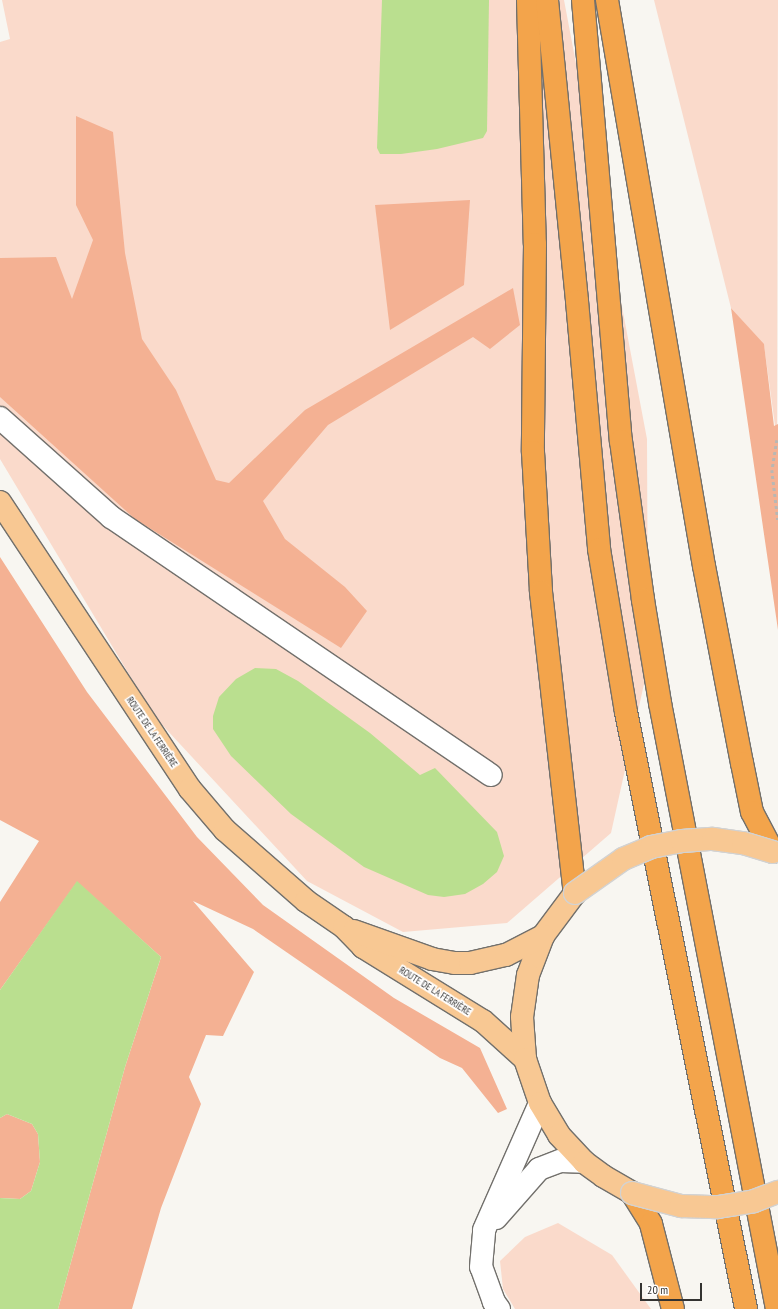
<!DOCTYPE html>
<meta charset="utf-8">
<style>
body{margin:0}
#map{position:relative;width:778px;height:1309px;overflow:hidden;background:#f8f6f1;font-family:"PT Sans Narrow",sans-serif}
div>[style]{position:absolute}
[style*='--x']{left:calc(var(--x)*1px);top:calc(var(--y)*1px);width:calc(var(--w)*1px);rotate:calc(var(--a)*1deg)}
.green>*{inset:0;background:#fadacb}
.forest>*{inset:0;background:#f4b193}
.water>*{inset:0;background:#badf8f}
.path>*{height:2.5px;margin-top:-1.25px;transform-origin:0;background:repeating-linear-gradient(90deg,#b9b7b3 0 3px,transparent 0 6px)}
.roads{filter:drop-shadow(1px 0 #72706c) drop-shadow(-1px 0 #72706c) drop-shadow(0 1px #72706c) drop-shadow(0 -1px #72706c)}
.minor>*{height:22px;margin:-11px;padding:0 11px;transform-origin:11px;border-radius:11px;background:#fff}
.major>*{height:22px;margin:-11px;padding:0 11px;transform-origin:11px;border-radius:11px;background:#f8c893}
.highway>*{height:22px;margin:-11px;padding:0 11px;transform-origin:11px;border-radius:11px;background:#f3a44b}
.bridges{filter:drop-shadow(1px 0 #d2d2d2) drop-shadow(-1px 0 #d2d2d2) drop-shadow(0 1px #d2d2d2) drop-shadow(0 -1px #d2d2d2)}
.major-bridge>*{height:22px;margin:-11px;padding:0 11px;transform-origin:11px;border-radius:11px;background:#f8c893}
span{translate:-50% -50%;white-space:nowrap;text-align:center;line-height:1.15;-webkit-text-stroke:3.5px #fff;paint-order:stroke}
.street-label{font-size:10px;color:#343331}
.scale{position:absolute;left:640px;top:1283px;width:62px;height:18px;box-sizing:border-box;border:2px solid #343331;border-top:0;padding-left:5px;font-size:12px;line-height:14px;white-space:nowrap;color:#343331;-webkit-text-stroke:3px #fff;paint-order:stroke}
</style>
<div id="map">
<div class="green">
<i style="clip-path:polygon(2px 0,564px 0,647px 439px,648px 666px,611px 833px,507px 923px,403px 932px,307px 881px,154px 716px,0 459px,0 42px,10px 39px)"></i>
<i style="clip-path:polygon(654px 0,778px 0,777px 440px,764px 345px,731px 308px)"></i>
<i style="clip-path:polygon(558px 1223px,612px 1255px,651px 1309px,515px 1309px,503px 1289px,500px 1261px,525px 1237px)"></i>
</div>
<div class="forest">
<i style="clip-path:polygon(76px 116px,113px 132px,125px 253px,142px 339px,176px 390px,216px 480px,229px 483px,305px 410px,513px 288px,520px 325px,490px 349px,473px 337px,328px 425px,263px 501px,285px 539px,345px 587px,367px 611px,341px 648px,135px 519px,0 397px,0 258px,56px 257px,72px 299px,93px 240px,76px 205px)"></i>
<i style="clip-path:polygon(470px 200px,464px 285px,390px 330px,375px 205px)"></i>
<i style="clip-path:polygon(731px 308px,764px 344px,774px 426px,778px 424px,778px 630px)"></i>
<i style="clip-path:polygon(0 557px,87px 692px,197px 837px,263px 905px,394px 998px,480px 1048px,507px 1109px,498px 1113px,462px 1068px,440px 1058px,253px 929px,193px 901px,254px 972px,223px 1036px,206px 1035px,189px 1077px,201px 1104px,161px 1208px,132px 1309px,58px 1309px,125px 1067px,161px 957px,77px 882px,0 990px,0 902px,39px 841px,0 820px)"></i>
<i style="clip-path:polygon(7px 1114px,32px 1124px,38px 1134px,40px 1162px,31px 1191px,20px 1199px,0 1198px,0 1118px)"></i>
</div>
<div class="water">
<i style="clip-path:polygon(382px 0,489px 0,487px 131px,483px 138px,437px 149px,401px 154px,380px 154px,377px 148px)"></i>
<i style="clip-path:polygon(255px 668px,276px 669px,298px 681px,370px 733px,420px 775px,435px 768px,497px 832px,504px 856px,497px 872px,483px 884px,465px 894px,444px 897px,428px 895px,364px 867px,291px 814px,231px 756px,213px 729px,213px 716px,219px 697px,236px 679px)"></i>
<i style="clip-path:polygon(77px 881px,161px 957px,125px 1067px,58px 1309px,0 1309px,0 1198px,20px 1199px,31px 1191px,40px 1162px,38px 1134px,32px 1124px,7px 1114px,0 1118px,0 990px)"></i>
</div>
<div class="path">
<i style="--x:777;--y:440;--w:30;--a:99"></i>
<i style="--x:772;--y:470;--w:50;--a:83.2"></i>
</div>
<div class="roads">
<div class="minor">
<i style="--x:0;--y:418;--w:149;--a:41.7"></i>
<i style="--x:111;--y:517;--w:459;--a:34.2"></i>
<i style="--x:496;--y:1218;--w:65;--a:-48.7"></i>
<i style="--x:539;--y:1169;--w:22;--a:-21"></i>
<i style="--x:560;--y:1161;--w:24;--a:2"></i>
<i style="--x:499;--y:1309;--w:9;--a:-126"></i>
<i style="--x:494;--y:1302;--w:37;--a:-110"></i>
<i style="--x:481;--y:1267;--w:37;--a:-85"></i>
<i style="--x:484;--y:1230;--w:139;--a:-66.2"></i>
</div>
<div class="major">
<i style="--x:0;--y:502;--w:344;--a:56.5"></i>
<i style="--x:190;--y:789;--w:54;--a:49.5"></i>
<i style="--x:225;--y:830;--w:108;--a:41.2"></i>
<i style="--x:306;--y:901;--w:46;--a:34.4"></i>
<i style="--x:344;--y:927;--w:28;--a:46"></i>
<i style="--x:363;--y:947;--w:141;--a:31.7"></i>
<i style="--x:483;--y:1021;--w:57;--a:42.1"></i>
<i style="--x:575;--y:893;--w:54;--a:126.7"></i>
<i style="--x:543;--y:936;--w:42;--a:111"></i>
<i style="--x:528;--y:975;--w:42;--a:98.1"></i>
<i style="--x:522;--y:1017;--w:42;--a:85.9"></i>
<i style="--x:525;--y:1059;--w:46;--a:71.2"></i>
<i style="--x:540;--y:1103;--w:37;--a:59"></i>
<i style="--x:559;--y:1135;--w:37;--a:47"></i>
<i style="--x:584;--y:1162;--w:24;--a:36"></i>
<i style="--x:603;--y:1176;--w:34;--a:30"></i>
<i style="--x:354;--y:931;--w:83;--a:19.7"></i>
<i style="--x:432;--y:959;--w:23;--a:10"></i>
<i style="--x:455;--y:963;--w:15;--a:0"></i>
<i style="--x:470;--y:963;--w:37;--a:-13"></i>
<i style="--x:506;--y:955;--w:42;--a:-27.2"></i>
</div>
<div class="highway">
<i style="--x:528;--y:0;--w:244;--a:88.4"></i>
<i style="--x:535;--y:244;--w:208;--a:90.6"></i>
<i style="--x:533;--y:452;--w:140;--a:86.7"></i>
<i style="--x:541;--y:592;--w:303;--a:83.6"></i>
<i style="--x:547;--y:0;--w:302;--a:84.3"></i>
<i style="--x:577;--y:301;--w:249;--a:84.9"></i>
<i style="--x:599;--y:549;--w:165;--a:80.6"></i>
<i style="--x:626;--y:712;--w:609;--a:78.63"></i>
<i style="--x:583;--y:0;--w:443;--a:85.1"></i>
<i style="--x:621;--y:441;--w:161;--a:82.1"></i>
<i style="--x:643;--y:600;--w:104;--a:80.6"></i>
<i style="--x:660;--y:703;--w:617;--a:79.07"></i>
<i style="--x:607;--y:0;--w:574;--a:80.28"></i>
<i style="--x:704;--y:566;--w:201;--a:79.1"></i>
<i style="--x:742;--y:763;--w:50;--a:78.5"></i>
<i style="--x:752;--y:812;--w:45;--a:62.3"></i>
<i style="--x:632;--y:1193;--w:36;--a:58"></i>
<i style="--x:651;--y:1224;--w:88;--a:75.5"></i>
</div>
</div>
<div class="bridges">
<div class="major-bridge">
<i style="--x:575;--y:893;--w:59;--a:-35.3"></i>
<i style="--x:623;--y:859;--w:30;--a:-23"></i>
<i style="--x:651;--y:847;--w:32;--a:-11"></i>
<i style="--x:682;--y:841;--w:31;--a:-4"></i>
<i style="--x:713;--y:839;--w:30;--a:8"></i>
<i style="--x:743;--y:843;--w:31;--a:17"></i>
<i style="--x:632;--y:1193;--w:51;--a:14.9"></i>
<i style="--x:681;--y:1206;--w:37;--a:2"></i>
<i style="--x:718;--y:1207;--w:36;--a:-9"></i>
<i style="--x:754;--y:1201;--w:26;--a:-21"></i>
</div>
</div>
<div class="street-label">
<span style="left:152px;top:732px;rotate:56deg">ROUTE DE LA FERRIÈRE</span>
<span style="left:435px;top:991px;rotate:32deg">ROUTE DE LA FERRIÈRE</span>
</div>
<div class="scale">20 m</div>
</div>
